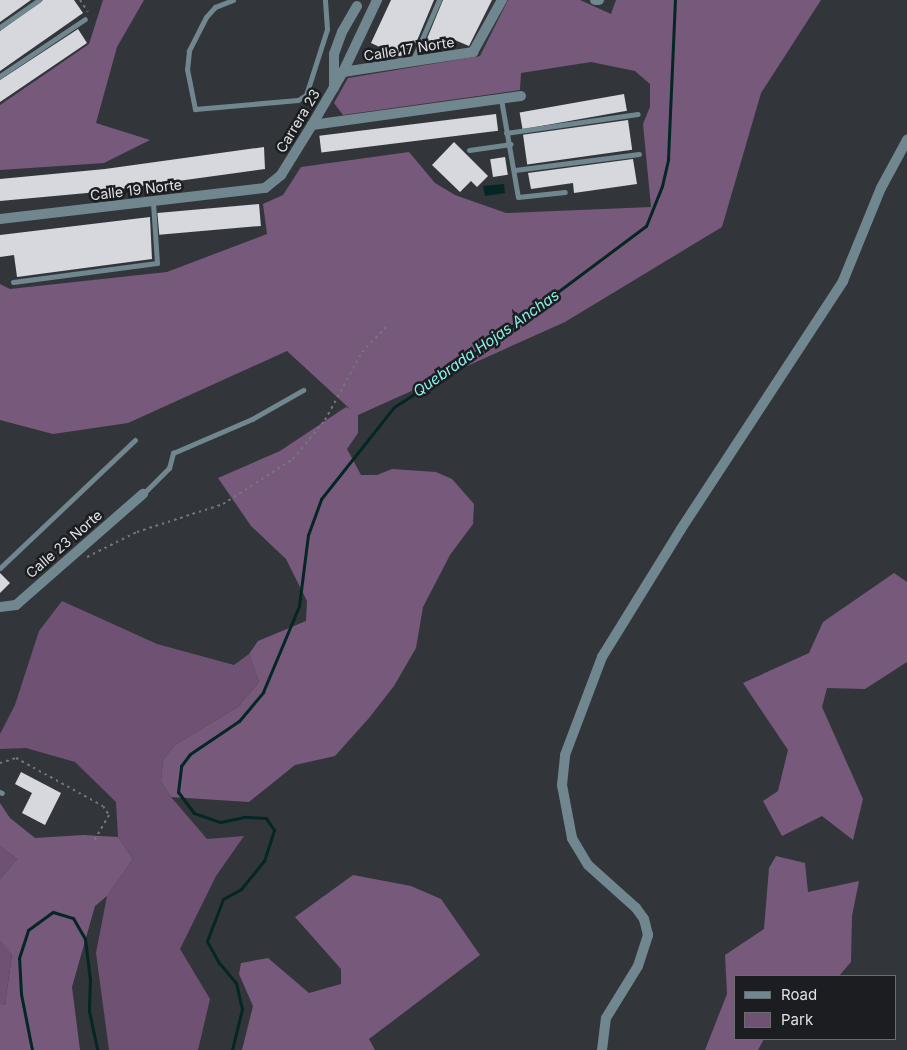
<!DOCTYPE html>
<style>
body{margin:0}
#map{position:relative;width:907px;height:1050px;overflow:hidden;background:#32363b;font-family:Inter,sans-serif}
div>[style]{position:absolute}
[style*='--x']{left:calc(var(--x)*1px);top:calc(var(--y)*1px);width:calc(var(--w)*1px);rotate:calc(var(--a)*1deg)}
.green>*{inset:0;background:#6f5273}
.forest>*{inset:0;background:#77597b}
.water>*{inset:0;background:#042625}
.stream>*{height:3px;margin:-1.5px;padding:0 1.5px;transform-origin:1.5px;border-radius:1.5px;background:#042625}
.building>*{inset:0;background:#d7d7de;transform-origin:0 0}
.path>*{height:2px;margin-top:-1px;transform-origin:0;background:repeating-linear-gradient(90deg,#73777b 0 2.5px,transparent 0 6.5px)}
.lane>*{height:5px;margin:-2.5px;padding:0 2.5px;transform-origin:2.5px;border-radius:2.5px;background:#718790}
.street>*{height:10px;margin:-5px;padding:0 5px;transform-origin:5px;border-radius:5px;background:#718790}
span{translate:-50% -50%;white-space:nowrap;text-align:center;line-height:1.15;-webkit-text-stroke:5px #1c1d20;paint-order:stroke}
.street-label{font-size:14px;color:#dfe2e5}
.water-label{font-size:15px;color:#8cf0eb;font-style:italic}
.legend{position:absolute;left:734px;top:975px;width:162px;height:65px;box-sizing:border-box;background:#1c1d20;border:1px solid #6a6c6f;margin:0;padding:6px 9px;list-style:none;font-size:15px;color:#dfe2e5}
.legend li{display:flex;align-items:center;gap:10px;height:25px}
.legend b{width:25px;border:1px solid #6a6c6f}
</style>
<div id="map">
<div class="green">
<i style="clip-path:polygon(62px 601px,157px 644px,234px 665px,249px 654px,259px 682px,239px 706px,175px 745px,163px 760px,161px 781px,171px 797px,207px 839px,244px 836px,216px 876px,180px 949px,210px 999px,198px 1050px,109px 1050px,96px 953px,107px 896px,133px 859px,118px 837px,116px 802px,75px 762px,26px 748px,0 749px,0 734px,15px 705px,39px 631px)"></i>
<i style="clip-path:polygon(0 846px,17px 859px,0 879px)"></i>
<i style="clip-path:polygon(0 941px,12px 953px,5px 1005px,0 1003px)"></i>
</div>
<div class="forest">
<i style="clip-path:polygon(103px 0,144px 0,117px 47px,96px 123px,150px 140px,104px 163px,0 170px,0 105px,89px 44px)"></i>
<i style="clip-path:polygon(508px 0,580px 0,611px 14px,616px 0,821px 0,761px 93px,722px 227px,565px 322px,358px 415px,358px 433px,347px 449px,361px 475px,377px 475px,392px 469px,436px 472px,452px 479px,474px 504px,473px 524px,450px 555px,423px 607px,416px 648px,394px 686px,369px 718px,335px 756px,295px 765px,249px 802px,171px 797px,161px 781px,163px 760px,175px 745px,239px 706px,259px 682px,249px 654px,258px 641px,306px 621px,307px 601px,286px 559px,251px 526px,218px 478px,280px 451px,346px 407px,350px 409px,287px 351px,128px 423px,53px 434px,0 420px,0 284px,10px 289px,167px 272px,267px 234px,263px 204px,283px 195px,301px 167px,409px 152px,435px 183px,455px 195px,506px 213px,651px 207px,643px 124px,650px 107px,650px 84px,635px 71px,591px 62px,521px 73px,520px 90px,343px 115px,334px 103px,348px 78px,480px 56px)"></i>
<i style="clip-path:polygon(894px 573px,907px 582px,907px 662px,865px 689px,827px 688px,822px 707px,863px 799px,853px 840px,822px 816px,782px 836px,763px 801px,778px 791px,788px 750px,743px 683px,809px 653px,823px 622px)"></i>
<i style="clip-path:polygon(0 803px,10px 818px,35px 838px,83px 835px,118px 837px,133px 859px,107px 896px,95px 906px,72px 987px,80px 1050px,0 1050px,0 1003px,5px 1005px,12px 954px,0 941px,0 879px,17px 859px,0 846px)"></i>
<i style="clip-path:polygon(776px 856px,805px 863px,808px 892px,859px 881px,852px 916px,851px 962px,839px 976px,736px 976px,736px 1039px,764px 1039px,758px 1050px,705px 1050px,727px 994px,725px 955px,764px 929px,769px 868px)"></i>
<i style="clip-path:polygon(353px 875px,411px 886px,441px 899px,480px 955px,369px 1039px,375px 1050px,242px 1050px,253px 1006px,239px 974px,241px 963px,268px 958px,309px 993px,341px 984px,341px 969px,295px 917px)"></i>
</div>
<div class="water">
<i style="clip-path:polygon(504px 184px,505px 193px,485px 196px,483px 186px)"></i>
</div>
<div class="stream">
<i style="--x:32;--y:1050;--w:57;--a:-101.1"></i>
<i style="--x:21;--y:994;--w:36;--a:-93"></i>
<i style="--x:19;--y:958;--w:29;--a:-72"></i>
<i style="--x:28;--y:930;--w:31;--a:-36"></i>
<i style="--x:53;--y:912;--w:21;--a:17"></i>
<i style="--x:73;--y:918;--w:24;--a:60"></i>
<i style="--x:85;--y:939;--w:39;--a:83"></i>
<i style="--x:90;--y:978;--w:33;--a:92"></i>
<i style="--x:89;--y:1011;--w:40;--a:78"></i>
<i style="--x:232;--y:1050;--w:42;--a:-76.3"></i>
<i style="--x:242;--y:1009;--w:27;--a:-103"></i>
<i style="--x:236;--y:983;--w:26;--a:-130"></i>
<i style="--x:219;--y:963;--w:25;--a:-119"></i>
<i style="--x:207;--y:941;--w:45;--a:-69.1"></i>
<i style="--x:223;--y:899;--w:21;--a:-29"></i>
<i style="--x:241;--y:889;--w:36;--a:-51"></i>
<i style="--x:264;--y:861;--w:33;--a:-72"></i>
<i style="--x:274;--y:830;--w:14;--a:-124"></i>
<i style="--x:266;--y:818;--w:22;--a:-177"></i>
<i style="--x:244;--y:817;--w:25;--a:168"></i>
<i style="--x:220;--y:822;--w:28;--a:-161"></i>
<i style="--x:194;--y:813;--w:26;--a:-127"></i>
<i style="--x:178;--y:792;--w:26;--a:-83"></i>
<i style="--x:181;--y:766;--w:15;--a:-53"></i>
<i style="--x:190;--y:754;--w:59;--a:-34"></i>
<i style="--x:239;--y:721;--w:38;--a:-50"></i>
<i style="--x:263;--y:692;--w:93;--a:-67.3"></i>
<i style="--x:299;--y:606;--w:72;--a:-82.8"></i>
<i style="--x:308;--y:535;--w:38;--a:-70"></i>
<i style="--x:321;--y:499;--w:117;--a:-51.6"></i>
<i style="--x:394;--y:407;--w:83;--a:-32.7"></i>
<i style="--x:464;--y:362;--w:227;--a:-36.8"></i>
<i style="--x:646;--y:226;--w:43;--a:-68.2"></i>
<i style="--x:662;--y:186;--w:28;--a:-77"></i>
<i style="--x:668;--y:159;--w:159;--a:-87.5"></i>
</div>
<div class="building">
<i style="clip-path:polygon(0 0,31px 0,0 22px)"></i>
<i style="clip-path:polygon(43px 0,74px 0,83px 13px,0 71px,0 31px)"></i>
<i style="clip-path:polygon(391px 0,434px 0,416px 43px,412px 41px,406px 55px,399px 56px,371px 43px)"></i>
<i style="clip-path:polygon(443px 0,492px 0,469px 46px,450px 38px,445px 49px,433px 51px,424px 46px)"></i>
<i style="clip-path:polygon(78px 29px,87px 43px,0 102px,0 80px)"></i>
<i style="left:624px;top:94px;width:17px;height:106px;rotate:80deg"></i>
<i style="left:496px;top:114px;width:17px;height:178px;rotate:83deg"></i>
<i style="left:628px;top:120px;width:30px;height:106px;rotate:82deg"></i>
<i style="clip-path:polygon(454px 142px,488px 176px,477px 187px,471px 181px,460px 192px,432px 165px)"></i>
<i style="clip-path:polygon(264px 147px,265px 169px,98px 192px,0 201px,0 179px,105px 169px)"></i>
<i style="left:505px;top:157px;width:18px;height:15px;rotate:81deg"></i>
<i style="clip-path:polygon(633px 159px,637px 184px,574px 193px,573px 183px,531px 189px,528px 173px)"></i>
<i style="left:259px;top:204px;width:22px;height:102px;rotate:85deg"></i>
<i style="clip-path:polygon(150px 217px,152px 259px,17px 277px,14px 255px,0 257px,0 235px)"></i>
<i style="clip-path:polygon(0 573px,10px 583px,0 593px)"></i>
<i style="clip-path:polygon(21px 772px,61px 793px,45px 825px,22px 813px,32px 793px,15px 784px)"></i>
</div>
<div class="path">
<i style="--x:80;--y:0;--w:14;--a:56"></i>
<i style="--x:87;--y:557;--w:56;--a:-26.6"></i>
<i style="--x:137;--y:532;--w:90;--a:-18"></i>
<i style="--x:223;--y:504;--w:83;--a:-32.7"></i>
<i style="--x:293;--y:459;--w:50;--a:-50.6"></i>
<i style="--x:325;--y:420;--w:77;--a:-61.4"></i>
<i style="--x:362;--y:352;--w:37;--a:-46"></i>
<i style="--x:0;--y:763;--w:17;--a:-17"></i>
<i style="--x:16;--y:758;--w:99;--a:28.9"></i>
<i style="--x:103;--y:806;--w:11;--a:56"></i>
<i style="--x:109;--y:815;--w:32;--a:120"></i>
</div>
<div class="lane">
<i style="--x:233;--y:0;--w:19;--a:159"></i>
<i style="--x:215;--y:7;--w:13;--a:132"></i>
<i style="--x:206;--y:17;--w:38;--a:117"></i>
<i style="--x:189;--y:51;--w:18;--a:96"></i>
<i style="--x:187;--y:69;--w:41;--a:78.7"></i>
<i style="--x:195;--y:109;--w:103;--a:-5"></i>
<i style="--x:298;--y:100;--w:9;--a:-32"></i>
<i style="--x:306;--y:95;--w:69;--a:-72.3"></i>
<i style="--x:327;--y:29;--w:29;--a:-94"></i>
<i style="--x:0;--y:27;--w:47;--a:-34.7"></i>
<i style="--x:412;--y:62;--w:68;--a:-66.5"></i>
<i style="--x:0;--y:76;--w:102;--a:-33.8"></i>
<i style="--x:501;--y:99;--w:99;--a:80.2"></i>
<i style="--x:518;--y:197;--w:47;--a:-6.1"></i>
<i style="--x:506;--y:133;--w:133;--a:-8.2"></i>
<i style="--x:469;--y:150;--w:42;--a:-8.1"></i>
<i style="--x:515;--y:170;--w:125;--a:-7.4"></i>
<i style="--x:13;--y:282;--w:145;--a:-7.5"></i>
<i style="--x:157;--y:263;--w:61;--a:-93.8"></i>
<i style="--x:143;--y:494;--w:37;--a:-45"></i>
<i style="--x:169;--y:468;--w:16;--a:-75"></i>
<i style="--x:173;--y:453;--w:86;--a:-23.3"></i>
<i style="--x:252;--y:419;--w:59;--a:-29.6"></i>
<i style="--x:0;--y:568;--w:186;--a:-43.5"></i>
<i style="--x:0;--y:792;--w:2;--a:27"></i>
</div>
<div class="street">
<i style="--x:595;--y:0;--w:4;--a:0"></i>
<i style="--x:343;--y:72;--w:132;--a:-8.7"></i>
<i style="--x:473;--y:52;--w:60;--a:-60.9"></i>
<i style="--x:334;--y:88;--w:34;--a:-90"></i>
<i style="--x:334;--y:54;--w:23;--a:-70"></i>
<i style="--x:342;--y:32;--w:30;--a:-60"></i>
<i style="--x:312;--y:125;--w:211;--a:-7.9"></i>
<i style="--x:0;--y:219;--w:267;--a:-6.7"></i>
<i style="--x:265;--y:188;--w:21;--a:-39"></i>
<i style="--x:281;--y:175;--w:59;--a:-58.2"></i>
<i style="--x:312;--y:125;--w:61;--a:-59.7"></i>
<i style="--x:343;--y:72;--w:80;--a:-64.7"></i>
<i style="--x:0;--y:607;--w:16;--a:-7"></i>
<i style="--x:16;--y:605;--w:169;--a:-41.2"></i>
<i style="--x:602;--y:1050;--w:32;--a:-83"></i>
<i style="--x:606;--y:1018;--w:61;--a:-58.4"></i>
<i style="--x:638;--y:966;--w:33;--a:-72"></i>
<i style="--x:648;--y:935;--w:16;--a:-104"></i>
<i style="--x:644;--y:919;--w:14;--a:-126"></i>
<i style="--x:636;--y:908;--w:64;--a:-138.1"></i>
<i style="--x:588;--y:865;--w:31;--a:-121"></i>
<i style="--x:572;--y:838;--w:54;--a:-100.7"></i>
<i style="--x:562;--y:785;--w:30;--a:-84"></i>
<i style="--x:565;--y:755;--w:105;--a:-69.3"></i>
<i style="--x:602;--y:657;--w:150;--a:-58.3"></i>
<i style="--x:681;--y:529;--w:296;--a:-56.8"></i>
<i style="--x:843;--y:281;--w:100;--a:-67.8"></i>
<i style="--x:881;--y:188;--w:55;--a:-61.6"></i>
</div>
<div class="street-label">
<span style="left:409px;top:49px;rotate:-9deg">Calle 17 Norte</span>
<span style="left:298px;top:121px;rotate:-59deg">Carrera 23</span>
<span style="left:136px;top:190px;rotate:-7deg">Calle 19 Norte</span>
<span style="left:64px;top:544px;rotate:-41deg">Calle 23 Norte</span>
</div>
<div class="water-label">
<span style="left:486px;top:343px;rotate:-35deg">Quebrada Hojas Anchas</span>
</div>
<ul class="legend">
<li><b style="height:6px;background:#718790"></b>Road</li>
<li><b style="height:14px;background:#6f5273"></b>Park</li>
</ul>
</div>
